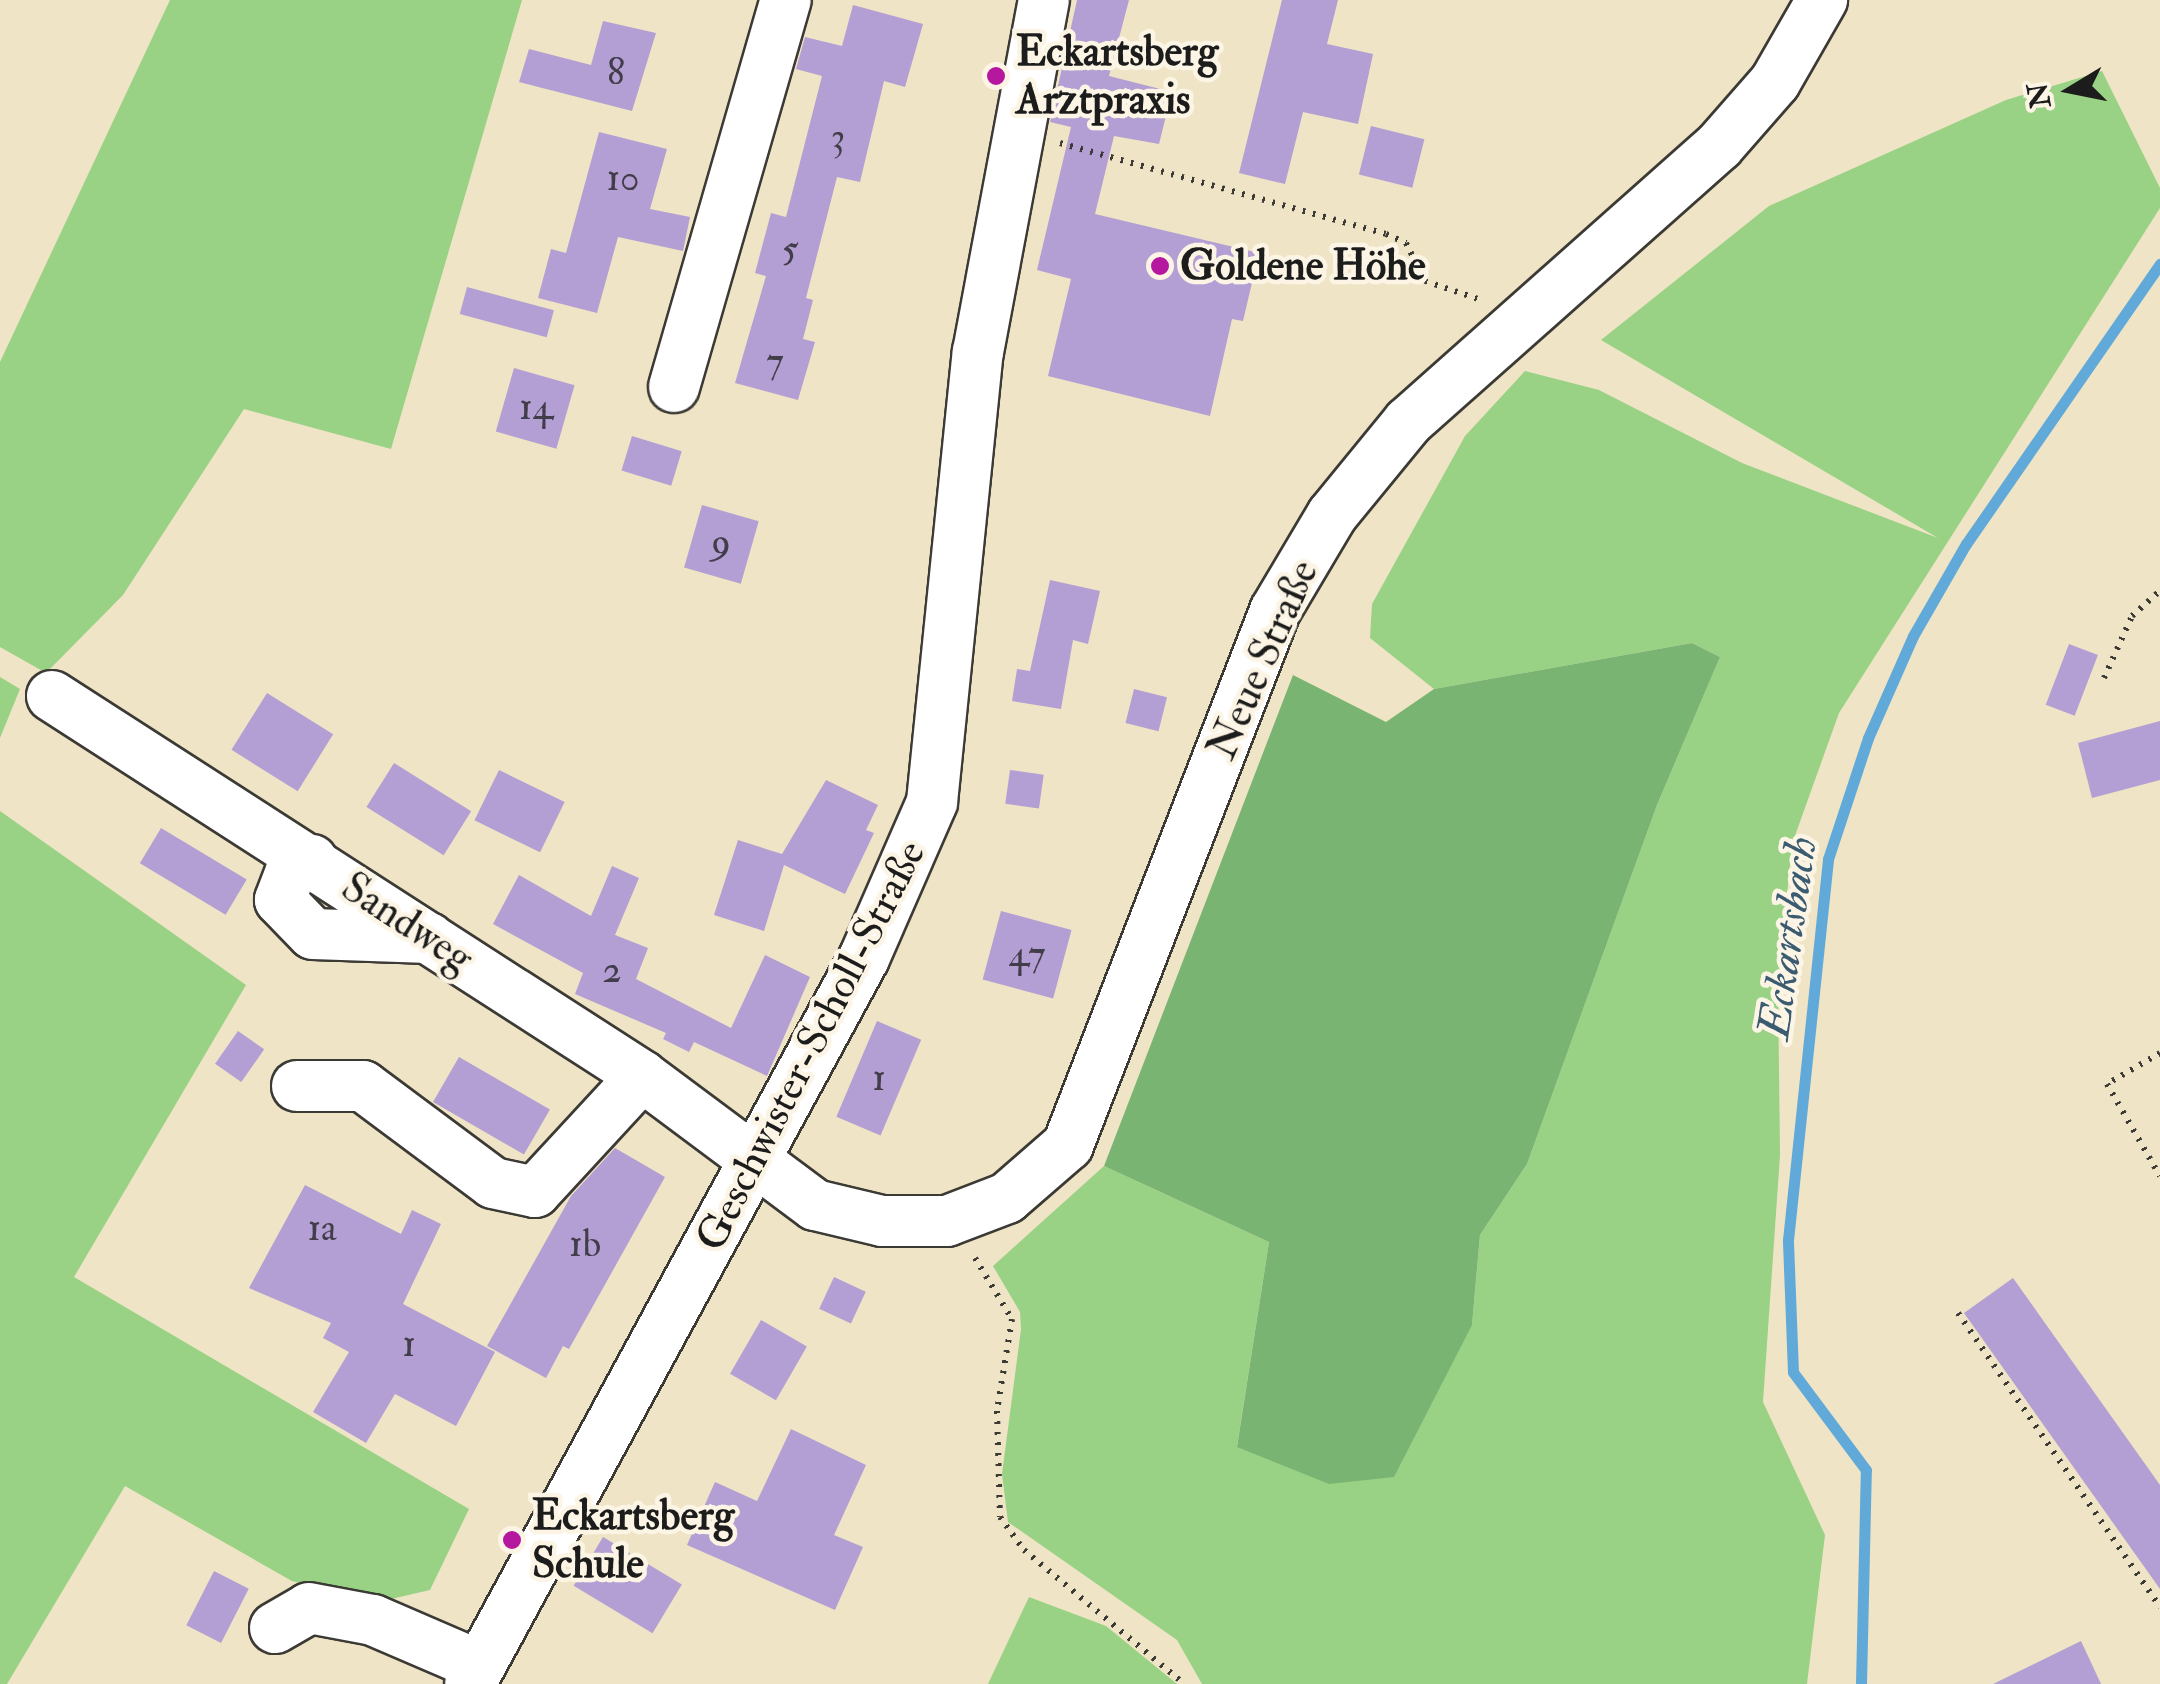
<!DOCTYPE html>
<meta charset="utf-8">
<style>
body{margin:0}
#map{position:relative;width:2160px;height:1684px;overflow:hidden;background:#efe4c5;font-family:"IM FELL Double Pica",serif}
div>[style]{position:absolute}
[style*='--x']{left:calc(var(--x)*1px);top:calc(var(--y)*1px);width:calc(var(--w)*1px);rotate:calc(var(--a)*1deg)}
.green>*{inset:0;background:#99d285}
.forest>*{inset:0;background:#7ab472}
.stream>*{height:11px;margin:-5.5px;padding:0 5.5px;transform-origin:5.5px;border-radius:5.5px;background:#61a9d8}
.building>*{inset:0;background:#b39fd3;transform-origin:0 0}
.path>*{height:6px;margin-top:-3px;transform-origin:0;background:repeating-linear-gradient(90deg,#3c3a35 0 2.5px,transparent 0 10.5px)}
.roads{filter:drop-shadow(2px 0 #3c3a35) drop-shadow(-2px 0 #3c3a35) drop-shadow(0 2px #3c3a35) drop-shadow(0 -2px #3c3a35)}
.minor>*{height:50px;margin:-25px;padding:0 25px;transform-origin:25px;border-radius:25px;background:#fff}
.dots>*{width:28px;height:28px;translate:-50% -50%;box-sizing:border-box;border:5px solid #fcf5e5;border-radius:50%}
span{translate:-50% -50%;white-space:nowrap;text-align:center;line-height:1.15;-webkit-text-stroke:9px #fcf5e5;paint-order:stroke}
.number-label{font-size:38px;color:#423d4a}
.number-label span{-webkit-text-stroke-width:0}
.poi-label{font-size:42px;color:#1c1c1c;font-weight:700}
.left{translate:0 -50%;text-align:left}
.street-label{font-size:42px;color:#1c1c1c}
.water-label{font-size:45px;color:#3b5b71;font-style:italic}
.north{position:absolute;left:2020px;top:40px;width:100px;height:100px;-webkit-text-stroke:8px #fcf5e5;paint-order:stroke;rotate:260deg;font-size:28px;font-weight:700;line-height:40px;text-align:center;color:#1c1c1c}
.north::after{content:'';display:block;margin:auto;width:35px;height:45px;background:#1c1c1c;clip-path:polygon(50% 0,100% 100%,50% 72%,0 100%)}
</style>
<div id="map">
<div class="green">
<i style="clip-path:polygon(170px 0,522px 0,391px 449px,244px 409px,123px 595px,46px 673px,0 647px,0 362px)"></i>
<i style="clip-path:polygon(2102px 71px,2160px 188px,2160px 208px,1839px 713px,1792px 844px,1778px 987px,1780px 1155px,1763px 1402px,1825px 1535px,1807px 1684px,1202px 1684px,1177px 1640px,1008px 1522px,1002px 1474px,1021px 1329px,1020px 1312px,993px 1266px,1104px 1166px,1269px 1242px,1237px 1446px,1472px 1325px,1480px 1235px,1527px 1164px,1657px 805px,1720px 657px,1692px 643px,1434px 689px,1370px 638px,1372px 604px,1465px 436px,1525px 371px,1599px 390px,1742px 463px,1938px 538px,1601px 340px,1769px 206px,2006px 100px)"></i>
<i style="clip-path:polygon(0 677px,20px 689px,0 738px)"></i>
<i style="clip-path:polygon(0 811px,246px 985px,74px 1277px,469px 1509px,430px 1590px,378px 1602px,292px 1581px,125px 1486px,7px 1684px,0 1684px)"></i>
<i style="clip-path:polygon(1029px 1597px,1106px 1626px,1177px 1684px,988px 1684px)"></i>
</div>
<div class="forest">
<i style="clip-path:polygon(1692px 643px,1720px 657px,1657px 805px,1527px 1164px,1480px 1235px,1472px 1325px,1394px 1477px,1329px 1484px,1237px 1447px,1269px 1242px,1104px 1166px,1293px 675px,1386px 722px,1434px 689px)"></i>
</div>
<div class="stream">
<i style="--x:1861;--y:1684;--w:214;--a:-88.7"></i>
<i style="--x:1866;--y:1470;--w:122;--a:-126.7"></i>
<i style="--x:1793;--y:1372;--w:132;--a:-92.2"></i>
<i style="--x:1788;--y:1240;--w:383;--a:-84"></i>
<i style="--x:1828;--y:859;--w:127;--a:-71.7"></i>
<i style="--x:1868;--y:738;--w:111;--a:-66.2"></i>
<i style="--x:1913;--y:636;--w:106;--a:-60.1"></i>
<i style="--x:1966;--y:544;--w:341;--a:-55.3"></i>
</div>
<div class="building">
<i style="clip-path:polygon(1077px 0,1129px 0,1109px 76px,1172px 92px,1159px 144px,1114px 136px,1095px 214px,1259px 253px,1243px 321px,1232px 319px,1210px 416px,1048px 376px,1071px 279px,1037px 270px,1071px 127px,1050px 122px)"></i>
<i style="clip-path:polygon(1282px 0,1338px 0,1327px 44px,1373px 54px,1358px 124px,1303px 112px,1285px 184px,1239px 173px)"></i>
<i style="clip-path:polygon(853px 5px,923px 24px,905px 87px,884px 81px,860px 182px,837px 177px,806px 298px,813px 300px,803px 339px,815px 342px,798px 400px,735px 383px,766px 276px,755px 273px,771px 213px,786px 217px,822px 76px,796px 69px,805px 37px,842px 46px)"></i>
<i style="clip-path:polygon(603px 21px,656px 33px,632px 111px,519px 82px,529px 49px,591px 65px)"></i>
<i style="left:1371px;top:126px;width:55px;height:50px;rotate:14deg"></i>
<i style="clip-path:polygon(599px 132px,667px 149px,650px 209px,690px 217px,683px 251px,618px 237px,597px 313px,538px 298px,551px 249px,566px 253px)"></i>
<i style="left:467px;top:287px;width:90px;height:28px;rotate:15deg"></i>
<i style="left:514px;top:368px;width:63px;height:66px;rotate:16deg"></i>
<i style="left:632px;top:436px;width:52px;height:36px;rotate:17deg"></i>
<i style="left:702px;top:505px;width:59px;height:65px;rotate:16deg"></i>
<i style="clip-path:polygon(1050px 580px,1100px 591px,1088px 644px,1073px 640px,1061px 709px,1012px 701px,1017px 669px,1030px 671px)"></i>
<i style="left:2069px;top:644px;width:31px;height:65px;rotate:21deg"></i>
<i style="left:1134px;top:689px;width:34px;height:35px;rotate:14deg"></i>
<i style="left:267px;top:693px;width:78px;height:67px;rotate:32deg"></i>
<i style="clip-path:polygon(2160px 721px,2160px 780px,2092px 798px,2078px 743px)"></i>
<i style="left:394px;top:763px;width:91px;height:52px;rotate:32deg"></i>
<i style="left:499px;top:770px;width:73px;height:56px;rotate:26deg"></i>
<i style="left:1010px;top:770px;width:34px;height:34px;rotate:8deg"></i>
<i style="clip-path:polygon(826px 780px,878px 805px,866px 830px,874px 833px,845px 894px,784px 865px,764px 931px,714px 915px,738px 840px,782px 854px)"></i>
<i style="left:161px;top:828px;width:100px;height:41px;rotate:31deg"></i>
<i style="clip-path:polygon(612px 866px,639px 878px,615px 935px,648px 948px,636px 979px,731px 1028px,765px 955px,810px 977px,767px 1076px,694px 1042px,689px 1052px,663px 1039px,666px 1033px,575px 994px,583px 973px,493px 924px,519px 875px,591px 916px)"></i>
<i style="left:1001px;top:911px;width:73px;height:71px;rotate:15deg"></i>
<i style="left:877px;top:1021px;width:48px;height:104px;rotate:23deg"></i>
<i style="left:238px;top:1031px;width:32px;height:40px;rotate:35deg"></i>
<i style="left:459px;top:1057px;width:105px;height:52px;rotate:30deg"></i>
<i style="clip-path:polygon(615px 1148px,665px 1177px,569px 1349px,563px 1346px,546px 1378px,487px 1346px,571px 1196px)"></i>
<i style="clip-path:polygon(305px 1185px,401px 1234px,412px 1210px,441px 1224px,403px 1304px,495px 1352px,456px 1426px,395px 1394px,366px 1443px,313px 1412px,349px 1352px,323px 1338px,331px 1323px,249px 1288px)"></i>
<i style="left:834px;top:1277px;width:35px;height:35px;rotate:25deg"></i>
<i style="clip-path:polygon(2013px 1278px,2160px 1485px,2160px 1589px,1964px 1313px)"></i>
<i style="left:761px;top:1320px;width:53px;height:62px;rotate:30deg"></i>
<i style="clip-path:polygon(791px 1429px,866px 1465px,834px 1535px,863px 1547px,835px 1610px,687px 1545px,715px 1482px,757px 1501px)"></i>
<i style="left:603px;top:1537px;width:92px;height:57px;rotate:31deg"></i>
<i style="left:214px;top:1571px;width:39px;height:61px;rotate:27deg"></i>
<i style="clip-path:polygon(2081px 1641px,2101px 1684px,1993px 1684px)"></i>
</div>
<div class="path">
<i style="--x:1060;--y:143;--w:338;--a:15.6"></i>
<i style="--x:1386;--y:234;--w:22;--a:24"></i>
<i style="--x:1406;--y:243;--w:42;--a:63.4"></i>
<i style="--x:1425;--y:281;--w:59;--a:18.7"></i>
<i style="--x:2104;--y:678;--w:68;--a:-65.7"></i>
<i style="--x:2132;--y:616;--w:38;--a:-42"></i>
<i style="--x:2160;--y:1053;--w:61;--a:149.7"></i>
<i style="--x:2107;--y:1084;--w:106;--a:60.1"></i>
<i style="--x:975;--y:1258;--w:71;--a:58.8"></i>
<i style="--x:1012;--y:1319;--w:93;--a:99.3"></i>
<i style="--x:997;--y:1411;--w:106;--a:88.4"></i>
<i style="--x:1000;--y:1517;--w:41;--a:54"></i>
<i style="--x:1024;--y:1550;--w:209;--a:39.9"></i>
<i style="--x:1958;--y:1313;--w:357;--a:55.5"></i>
</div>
<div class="roads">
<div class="minor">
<i style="--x:674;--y:387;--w:403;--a:-73.9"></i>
<i style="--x:52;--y:696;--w:702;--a:32.78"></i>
<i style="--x:642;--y:1076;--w:216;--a:36.7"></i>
<i style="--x:815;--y:1205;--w:69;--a:13.4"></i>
<i style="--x:882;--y:1221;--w:65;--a:0"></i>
<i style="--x:947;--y:1221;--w:64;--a:-21"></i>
<i style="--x:1007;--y:1198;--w:81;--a:-41"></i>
<i style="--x:1068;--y:1145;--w:573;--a:-68.81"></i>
<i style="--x:1275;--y:611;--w:112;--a:-59.3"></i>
<i style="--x:1332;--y:515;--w:120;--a:-50.7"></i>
<i style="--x:1408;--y:422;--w:416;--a:-41.6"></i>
<i style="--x:1719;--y:146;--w:85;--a:-48.8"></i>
<i style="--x:1775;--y:82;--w:95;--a:-60.2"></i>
<i style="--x:312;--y:860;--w:24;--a:152"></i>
<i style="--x:291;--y:871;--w:31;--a:111"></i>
<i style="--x:280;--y:900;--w:47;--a:45.9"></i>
<i style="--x:313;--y:934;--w:116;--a:2"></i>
<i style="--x:297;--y:1086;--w:66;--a:0"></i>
<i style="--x:363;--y:1086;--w:162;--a:36.7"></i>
<i style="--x:493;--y:1183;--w:43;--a:12.1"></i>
<i style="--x:535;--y:1192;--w:158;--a:-47.3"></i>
<i style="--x:275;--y:1628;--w:39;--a:-30"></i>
<i style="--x:309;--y:1608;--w:65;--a:10.6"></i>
<i style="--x:373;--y:1620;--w:116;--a:23.3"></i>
<i style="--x:470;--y:1684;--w:826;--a:-61.51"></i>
<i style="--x:864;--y:958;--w:170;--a:-66.4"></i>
<i style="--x:932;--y:802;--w:452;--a:-84.2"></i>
<i style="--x:978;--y:352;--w:358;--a:-79.4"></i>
</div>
</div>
<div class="dots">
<i style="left:996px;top:76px;background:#b5179e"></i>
<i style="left:1160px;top:266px;background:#b5179e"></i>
<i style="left:512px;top:1540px;background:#b5179e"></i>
</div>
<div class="number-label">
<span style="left:616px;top:73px">8</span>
<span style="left:838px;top:138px">3</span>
<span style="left:623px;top:179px">10</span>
<span style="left:790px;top:250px">5</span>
<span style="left:775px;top:362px">7</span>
<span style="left:536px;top:408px">14</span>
<span style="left:721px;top:544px">9</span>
<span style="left:1027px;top:955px">47</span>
<span style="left:612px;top:971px">2</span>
<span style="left:879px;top:1079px">1</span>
<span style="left:322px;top:1229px">1a</span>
<span style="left:585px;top:1245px">1b</span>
<span style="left:409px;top:1345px">1</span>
</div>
<div class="poi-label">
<span class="left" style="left:1016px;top:76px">Eckartsberg<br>Arztpraxis</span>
<span class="left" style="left:1180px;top:266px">Goldene Höhe</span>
<span class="left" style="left:532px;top:1540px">Eckartsberg<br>Schule</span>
</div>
<div class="street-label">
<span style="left:1263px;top:660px;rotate:-66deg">Neue Straße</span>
<span style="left:407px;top:923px;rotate:33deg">Sandweg</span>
<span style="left:811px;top:1046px;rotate:-63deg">Geschwister-Scholl-Straße</span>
</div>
<div class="water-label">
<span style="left:1789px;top:938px;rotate:-82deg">Eckartsbach</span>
</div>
<div class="north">N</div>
</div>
